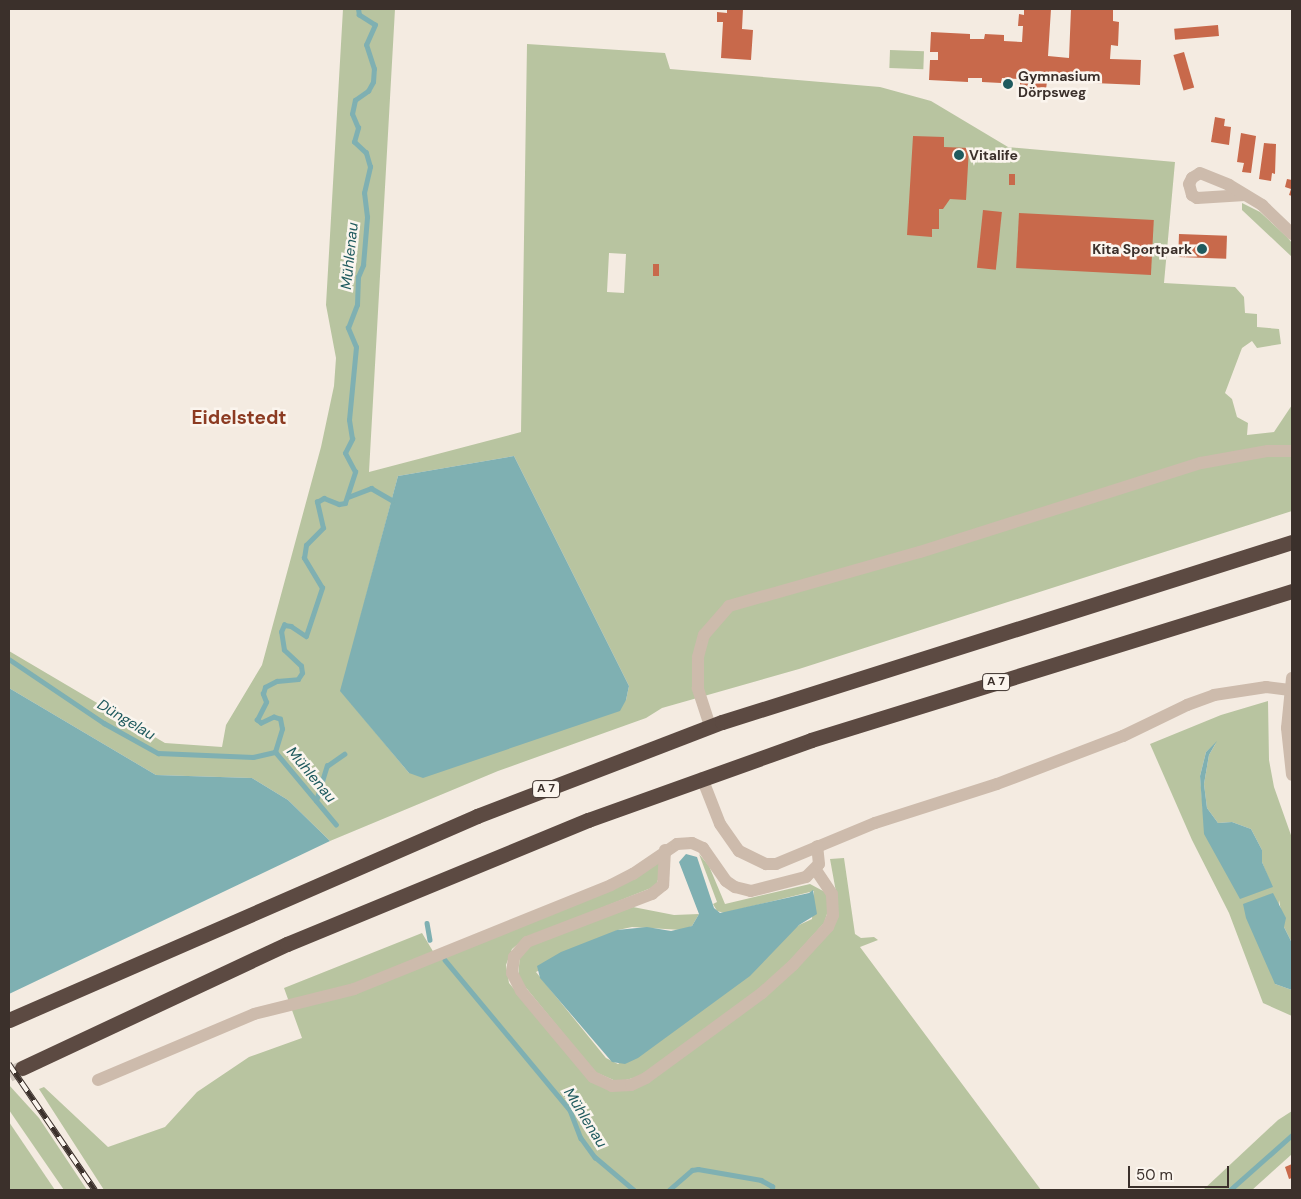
<!DOCTYPE html>
<meta charset="utf-8">
<style>
body{margin:0}
#map{position:relative;width:1301px;height:1199px;overflow:hidden;background:#f4ebe1;font-family:"DM Sans",sans-serif}
div>[style]{position:absolute}
[style*='--x']{left:calc(var(--x)*1px);top:calc(var(--y)*1px);width:calc(var(--w)*1px);rotate:calc(var(--a)*1deg)}
.green>*{inset:0;background:#b8c4a0;transform-origin:0 0}
.water>*{inset:0;background:#7fb0b2}
.stream>*{height:4.5px;margin:-2.25px;padding:0 2.25px;transform-origin:2.25px;border-radius:2.25px;background:#7fb0b2}
.building>*{inset:0;background:#c8694b;transform-origin:0 0}
.highway-tunnel>*{height:15px;margin-top:-7.5px;transform-origin:0;background:repeating-linear-gradient(90deg,#cfc6bd 0 15px,transparent 0 23px)}
.minor>*{height:12px;margin:-6px;padding:0 6px;transform-origin:6px;border-radius:6px;background:#cdbbac}
.highway>*{height:15px;margin:-7.5px;padding:0 7.5px;transform-origin:7.5px;border-radius:7.5px;background:#5c4a42}
.rail>*{height:5.5px;margin-top:-2.75px;transform-origin:0;background:repeating-linear-gradient(90deg,#fbf5ee 0 11px,#3b302b 0 22px);box-sizing:border-box;border-block:1px solid #3b302b}
.dots>*{width:14px;height:14px;translate:-50% -50%;box-sizing:border-box;border:2px solid #fbf5ee;border-radius:50%}
span{translate:-50% -50%;white-space:nowrap;text-align:center;line-height:1.15;-webkit-text-stroke:5px #fbf5ee;paint-order:stroke}
.shield-label span{padding:1px 4px;background:#fbf5ee;border:1px solid;border-radius:4px;-webkit-text-stroke-width:0}
.shield-label{font-size:12px;color:#3b302b;font-weight:700}
.poi-label{font-size:14px;color:#3b302b;font-weight:700}
.left{translate:0 -50%;text-align:left}
.right{translate:-100% -50%;text-align:right}
.water-label{font-size:15px;color:#1f5a5e;font-style:italic}
.district-label{font-size:19px;color:#8c3b22;font-weight:700}
.frame{position:absolute;inset:0;border:10px solid #3b302b;pointer-events:none}
.scale{position:absolute;left:1128px;top:1166px;width:101px;height:22px;box-sizing:border-box;border:2px solid #3b302b;border-top:0;padding-left:6px;font-size:15px;line-height:18px;white-space:nowrap;color:#3b302b;-webkit-text-stroke:4px #fbf5ee;paint-order:stroke}
</style>
<div id="map">
<div class="green">
<i style="clip-path:polygon(evenodd,343px 9px,395px 9px,369px 472px,521px 432px,527px 44px,665px 53px,670px 69px,880px 87px,931px 101px,1008px 147px,1175px 162px,1164px 283px,1235px 287px,1244px 297px,1245px 313px,1257px 314px,1257px 327px,1279px 329px,1281px 344px,1257px 348px,1252px 341px,1242px 348px,1225px 393px,1232px 399px,1237px 417px,1248px 423px,1247px 435px,1274px 432px,1292px 405px,1292px 511px,799px 669px,662px 708px,646px 718px,498px 771px,330px 841px,288px 800px,252px 778px,156px 775px,9px 688px,9px 651px,165px 743px,222px 747px,226px 725px,262px 665px,321px 447px,334px 386px,336px 358px,326px 305px,343px 9px,609px 253px,626px 254px,624px 293px,607px 292px,609px 253px,343px 9px,514px 456px,629px 686px,626px 700px,409px 773px,341px 691px,398px 476px,514px 456px)"></i>
<i style="left:890px;top:50px;width:34px;height:18px;rotate:2deg"></i>
<i style="clip-path:polygon(1242px 203px,1260px 212px,1287px 237px,1292px 243px,1292px 257px,1242px 210px)"></i>
<i style="clip-path:polygon(evenodd,1268px 701px,1269px 760px,1274px 787px,1292px 838px,1292px 943px,1284px 927px,1279px 900px,1275px 984px,1292px 990px,1292px 1016px,1263px 1003px,1229px 913px,1192px 840px,1150px 744px,1221px 715px,1268px 701px,1216px 743px,1209px 755px,1204px 784px,1207px 808px,1218px 823px,1232px 822px,1251px 829px,1262px 850px,1262px 862px,1272px 887px,1205px 834px,1200px 776px,1206px 752px,1216px 743px)"></i>
<i style="clip-path:polygon(699px 854px,709px 866px,725px 904px,810px 884px,825px 892px,830px 905px,824px 923px,776px 976px,641px 1076px,618px 1082px,595px 1072px,518px 978px,520px 954px,528px 946px,633px 907px,674px 915px,699px 914px,692px 926px,682px 930px,632px 927px,618px 930px,536px 972px,606px 1058px,618px 1064px,799px 925px,812px 919px,814px 891px,724px 913px,717px 911px,713px 904px,717px 902px)"></i>
<i style="clip-path:polygon(844px 858px,855px 934px,861px 938px,874px 937px,878px 940px,860px 947px,1041px 1190px,104px 1190px,39px 1089px,44px 1087px,108px 1147px,165px 1127px,197px 1092px,249px 1057px,302px 1038px,284px 988px,422px 933px,437px 958px,664px 860px,656px 886px,524px 939px,512px 949px,506px 965px,509px 983px,590px 1080px,629px 1090px,831px 930px,836px 892px,830px 859px)"></i>
<i style="clip-path:polygon(9px 1085px,39px 1118px,87px 1190px,64px 1190px,9px 1110px)"></i>
<i style="clip-path:polygon(1292px 1111px,1292px 1154px,1252px 1190px,1203px 1190px,1278px 1120px)"></i>
<i style="clip-path:polygon(9px 1122px,55px 1190px,9px 1190px)"></i>
</div>
<div class="water">
<i style="clip-path:polygon(514px 456px,629px 686px,626px 700px,620px 711px,423px 778px,409px 773px,340px 691px,398px 476px)"></i>
<i style="clip-path:polygon(9px 688px,156px 775px,252px 778px,288px 800px,330px 841px,9px 994px)"></i>
<i style="clip-path:polygon(1217px 741px,1209px 755px,1204px 784px,1207px 808px,1218px 823px,1232px 822px,1251px 829px,1262px 850px,1262px 862px,1273px 887px,1240px 899px,1204px 834px,1200px 776px,1206px 752px)"></i>
<i style="clip-path:polygon(686px 854px,697px 857px,714px 908px,720px 913px,809px 893px,813px 890px,817px 914px,799px 925px,750px 976px,638px 1058px,625px 1064px,612px 1062px,540px 978px,537px 966px,561px 952px,617px 930px,647px 927px,671px 931px,692px 926px,699px 914px,679px 862px)"></i>
<i style="clip-path:polygon(1273px 893px,1286px 918px,1284px 927px,1292px 943px,1292px 990px,1275px 984px,1246px 918px,1243px 904px)"></i>
</div>
<div class="stream">
<i style="--x:348;--y:497;--w:25;--a:-21"></i>
<i style="--x:371;--y:488;--w:24;--a:30"></i>
<i style="--x:9;--y:659;--w:115;--a:34"></i>
<i style="--x:104;--y:723;--w:62;--a:29.1"></i>
<i style="--x:158;--y:753;--w:95;--a:2.4"></i>
<i style="--x:253;--y:757;--w:23;--a:-13"></i>
<i style="--x:316;--y:801;--w:37;--a:-73"></i>
<i style="--x:327;--y:766;--w:21;--a:-35"></i>
<i style="--x:336;--y:825;--w:95;--a:-129.9"></i>
<i style="--x:275;--y:752;--w:24;--a:-73"></i>
<i style="--x:282;--y:729;--w:10;--a:-101"></i>
<i style="--x:280;--y:719;--w:6;--a:-162"></i>
<i style="--x:274;--y:717;--w:14;--a:155"></i>
<i style="--x:261;--y:723;--w:5;--a:-143"></i>
<i style="--x:257;--y:720;--w:20;--a:-63"></i>
<i style="--x:266;--y:702;--w:9;--a:-111"></i>
<i style="--x:263;--y:694;--w:7;--a:-74"></i>
<i style="--x:265;--y:687;--w:13;--a:-27"></i>
<i style="--x:277;--y:681;--w:21;--a:-5"></i>
<i style="--x:298;--y:679;--w:7;--a:-56"></i>
<i style="--x:302;--y:673;--w:7;--a:-98"></i>
<i style="--x:301;--y:666;--w:23;--a:-137"></i>
<i style="--x:284;--y:650;--w:18;--a:-99"></i>
<i style="--x:281;--y:632;--w:8;--a:-67"></i>
<i style="--x:284;--y:625;--w:7;--a:8"></i>
<i style="--x:291;--y:626;--w:18;--a:34"></i>
<i style="--x:306;--y:636;--w:51;--a:-71.6"></i>
<i style="--x:322;--y:588;--w:35;--a:-121"></i>
<i style="--x:304;--y:558;--w:13;--a:-81"></i>
<i style="--x:306;--y:545;--w:24;--a:-45"></i>
<i style="--x:323;--y:528;--w:27;--a:-103"></i>
<i style="--x:317;--y:502;--w:8;--a:-30"></i>
<i style="--x:324;--y:498;--w:16;--a:22"></i>
<i style="--x:339;--y:504;--w:6;--a:-9"></i>
<i style="--x:345;--y:503;--w:33;--a:-72"></i>
<i style="--x:355;--y:472;--w:21;--a:-118"></i>
<i style="--x:345;--y:453;--w:16;--a:-63"></i>
<i style="--x:352;--y:439;--w:19;--a:-99"></i>
<i style="--x:349;--y:420;--w:73;--a:-84.5"></i>
<i style="--x:356;--y:347;--w:21;--a:-113"></i>
<i style="--x:348;--y:328;--w:25;--a:-69"></i>
<i style="--x:357;--y:305;--w:28;--a:-88"></i>
<i style="--x:358;--y:277;--w:13;--a:-67"></i>
<i style="--x:363;--y:265;--w:48;--a:-85.2"></i>
<i style="--x:367;--y:217;--w:24;--a:-97"></i>
<i style="--x:364;--y:193;--w:27;--a:-77"></i>
<i style="--x:370;--y:167;--w:15;--a:-106"></i>
<i style="--x:366;--y:153;--w:16;--a:-137"></i>
<i style="--x:354;--y:142;--w:15;--a:-74"></i>
<i style="--x:358;--y:128;--w:15;--a:-113"></i>
<i style="--x:352;--y:114;--w:14;--a:-78"></i>
<i style="--x:355;--y:100;--w:16;--a:-35"></i>
<i style="--x:368;--y:91;--w:10;--a:-61"></i>
<i style="--x:373;--y:82;--w:13;--a:-86"></i>
<i style="--x:374;--y:69;--w:25;--a:-108"></i>
<i style="--x:366;--y:45;--w:22;--a:-66"></i>
<i style="--x:375;--y:25;--w:19;--a:-148"></i>
<i style="--x:359;--y:15;--w:6;--a:-99"></i>
<i style="--x:427;--y:923;--w:17;--a:80"></i>
<i style="--x:445;--y:960;--w:195;--a:50.2"></i>
<i style="--x:570;--y:1110;--w:30;--a:69"></i>
<i style="--x:581;--y:1138;--w:24;--a:54"></i>
<i style="--x:595;--y:1157;--w:51;--a:40.2"></i>
<i style="--x:669;--y:1190;--w:30;--a:-41"></i>
<i style="--x:692;--y:1170;--w:6;--a:-9"></i>
<i style="--x:698;--y:1169;--w:64;--a:9.9"></i>
<i style="--x:761;--y:1180;--w:13;--a:29"></i>
<i style="--x:772;--y:1186;--w:4;--a:76"></i>
<i style="--x:1230;--y:1190;--w:83;--a:-41.6"></i>
</div>
<div class="building">
<i style="clip-path:polygon(727px 9px,743px 9px,742px 29px,753px 30px,751px 60px,721px 58px,723px 22px,717px 22px,717px 12px,727px 13px)"></i>
<i style="clip-path:polygon(1024px 9px,1051px 9px,1048px 56px,1069px 58px,1071px 9px,1113px 9px,1113px 21px,1119px 22px,1118px 46px,1111px 45px,1110px 59px,1141px 60px,1140px 85px,1047px 81px,1046px 90px,1020px 89px,1020px 79px,1002px 78px,1001px 83px,982px 82px,982px 78px,968px 78px,968px 82px,929px 80px,930px 60px,938px 60px,938px 52px,930px 52px,931px 32px,970px 34px,970px 39px,984px 39px,985px 34px,1004px 35px,1004px 41px,1022px 42px,1023px 26px,1018px 26px,1019px 14px,1024px 15px)"></i>
<i style="left:1218px;top:25px;width:11px;height:44px;rotate:85deg"></i>
<i style="left:1184px;top:52px;width:37px;height:11px;rotate:74deg"></i>
<i style="clip-path:polygon(1215px 117px,1225px 119px,1224px 126px,1231px 127px,1229px 145px,1211px 142px)"></i>
<i style="clip-path:polygon(1241px 133px,1256px 136px,1251px 173px,1242px 172px,1244px 163px,1237px 162px)"></i>
<i style="clip-path:polygon(913px 136px,944px 137px,944px 147px,969px 148px,966px 200px,950px 199px,943px 209px,939px 209px,939px 229px,932px 229px,932px 237px,907px 235px)"></i>
<i style="clip-path:polygon(1264px 143px,1276px 144px,1275px 174px,1272px 173px,1271px 181px,1259px 179px)"></i>
<i style="left:1009px;top:174px;width:6px;height:11px"></i>
<i style="clip-path:polygon(1287px 179px,1292px 180px,1292px 196px,1289px 195px,1291px 189px,1285px 187px)"></i>
<i style="left:983px;top:210px;width:19px;height:58px;rotate:6deg"></i>
<i style="left:1019px;top:213px;width:135px;height:55px;rotate:3deg"></i>
<i style="left:1179px;top:234px;width:48px;height:23px;rotate:2deg"></i>
<i style="left:653px;top:264px;width:6px;height:12px"></i>
<i style="clip-path:polygon(1292px 1164px,1292px 1178px,1289px 1179px,1285px 1167px)"></i>
</div>
<div class="highway-tunnel">
<i style="--x:9;--y:1074;--w:14;--a:-25"></i>
</div>
<div class="minor">
<i style="--x:1245;--y:195;--w:48;--a:176.4"></i>
<i style="--x:1197;--y:198;--w:6;--a:-149"></i>
<i style="--x:1192;--y:195;--w:11;--a:-105"></i>
<i style="--x:1189;--y:184;--w:7;--a:-63"></i>
<i style="--x:1192;--y:178;--w:9;--a:-32"></i>
<i style="--x:1200;--y:173;--w:31;--a:22"></i>
<i style="--x:1229;--y:185;--w:39;--a:31"></i>
<i style="--x:1262;--y:205;--w:42;--a:44"></i>
<i style="--x:1292;--y:678;--w:50;--a:95.7"></i>
<i style="--x:1287;--y:728;--w:47;--a:83.9"></i>
<i style="--x:710;--y:726;--w:40;--a:-108"></i>
<i style="--x:698;--y:688;--w:31;--a:-90"></i>
<i style="--x:698;--y:657;--w:23;--a:-75"></i>
<i style="--x:704;--y:635;--w:38;--a:-49"></i>
<i style="--x:729;--y:606;--w:198;--a:-15.8"></i>
<i style="--x:920;--y:552;--w:295;--a:-17.6"></i>
<i style="--x:1201;--y:463;--w:68;--a:-10.2"></i>
<i style="--x:1268;--y:451;--w:24;--a:0"></i>
<i style="--x:702;--y:778;--w:49;--a:68.6"></i>
<i style="--x:720;--y:824;--w:33;--a:55"></i>
<i style="--x:739;--y:851;--w:30;--a:26"></i>
<i style="--x:766;--y:864;--w:10;--a:0"></i>
<i style="--x:776;--y:864;--w:107;--a:-22.5"></i>
<i style="--x:875;--y:823;--w:128;--a:-17.7"></i>
<i style="--x:997;--y:784;--w:135;--a:-20.9"></i>
<i style="--x:1123;--y:736;--w:71;--a:-25.8"></i>
<i style="--x:1187;--y:705;--w:29;--a:-20"></i>
<i style="--x:1214;--y:695;--w:53;--a:-8.7"></i>
<i style="--x:1266;--y:687;--w:24;--a:7"></i>
<i style="--x:665;--y:850;--w:35;--a:93"></i>
<i style="--x:663;--y:885;--w:14;--a:141"></i>
<i style="--x:652;--y:894;--w:134;--a:159"></i>
<i style="--x:527;--y:942;--w:20;--a:131"></i>
<i style="--x:514;--y:957;--w:16;--a:97"></i>
<i style="--x:512;--y:973;--w:20;--a:63"></i>
<i style="--x:521;--y:991;--w:112;--a:50.1"></i>
<i style="--x:593;--y:1077;--w:21;--a:25"></i>
<i style="--x:612;--y:1086;--w:19;--a:-3"></i>
<i style="--x:631;--y:1085;--w:17;--a:-25"></i>
<i style="--x:646;--y:1078;--w:144;--a:-36.2"></i>
<i style="--x:762;--y:993;--w:42;--a:-42.1"></i>
<i style="--x:793;--y:965;--w:52;--a:-47.4"></i>
<i style="--x:828;--y:927;--w:13;--a:-67"></i>
<i style="--x:833;--y:915;--w:21;--a:-93"></i>
<i style="--x:832;--y:894;--w:29;--a:-124"></i>
<i style="--x:98;--y:1080;--w:169;--a:-22.9"></i>
<i style="--x:254;--y:1014;--w:103;--a:-14"></i>
<i style="--x:354;--y:989;--w:277;--a:-22"></i>
<i style="--x:611;--y:885;--w:25;--a:-27"></i>
<i style="--x:633;--y:874;--w:53;--a:-34.3"></i>
<i style="--x:677;--y:844;--w:15;--a:-4"></i>
<i style="--x:692;--y:843;--w:12;--a:24"></i>
<i style="--x:703;--y:848;--w:40;--a:55.1"></i>
<i style="--x:726;--y:881;--w:11;--a:34"></i>
<i style="--x:735;--y:887;--w:16;--a:14"></i>
<i style="--x:751;--y:891;--w:57;--a:-14.3"></i>
<i style="--x:806;--y:877;--w:18;--a:-45"></i>
<i style="--x:819;--y:864;--w:18;--a:-96"></i>
</div>
<div class="highway">
<i style="--x:9;--y:1020;--w:511;--a:-23.55"></i>
<i style="--x:477;--y:816;--w:262;--a:-21"></i>
<i style="--x:722;--y:722;--w:598;--a:-17.53"></i>
<i style="--x:22;--y:1068;--w:293;--a:-25.1"></i>
<i style="--x:287;--y:944;--w:326;--a:-22.4"></i>
<i style="--x:588;--y:820;--w:237;--a:-19.7"></i>
<i style="--x:811;--y:740;--w:504;--a:-17.21"></i>
</div>
<div class="rail">
<i style="--x:9;--y:1064;--w:153;--a:55.7"></i>
</div>
<div class="dots">
<i style="left:1008px;top:84px;background:#1f5a5e"></i>
<i style="left:959px;top:155px;background:#1f5a5e"></i>
<i style="left:1202px;top:249px;background:#1f5a5e"></i>
</div>
<div class="shield-label">
<span style="left:996px;top:682px">A 7</span>
<span style="left:546px;top:789px">A 7</span>
</div>
<div class="poi-label">
<span class="left" style="left:1018px;top:84px">Gymnasium<br>Dörpsweg</span>
<span class="left" style="left:969px;top:155px">Vitalife</span>
<span class="right" style="left:1192px;top:249px">Kita Sportpark</span>
</div>
<div class="water-label">
<span style="left:350px;top:256px;rotate:-84deg">Mühlenau</span>
<span style="left:126px;top:720px;rotate:31deg">Düngelau</span>
<span style="left:311px;top:775px;rotate:50deg">Mühlenau</span>
<span style="left:585px;top:1118px;rotate:58deg">Mühlenau</span>
</div>
<div class="district-label">
<span style="left:239px;top:418px">Eidelstedt</span>
</div>
<div class="frame"></div>
<div class="scale">50 m</div>
</div>
